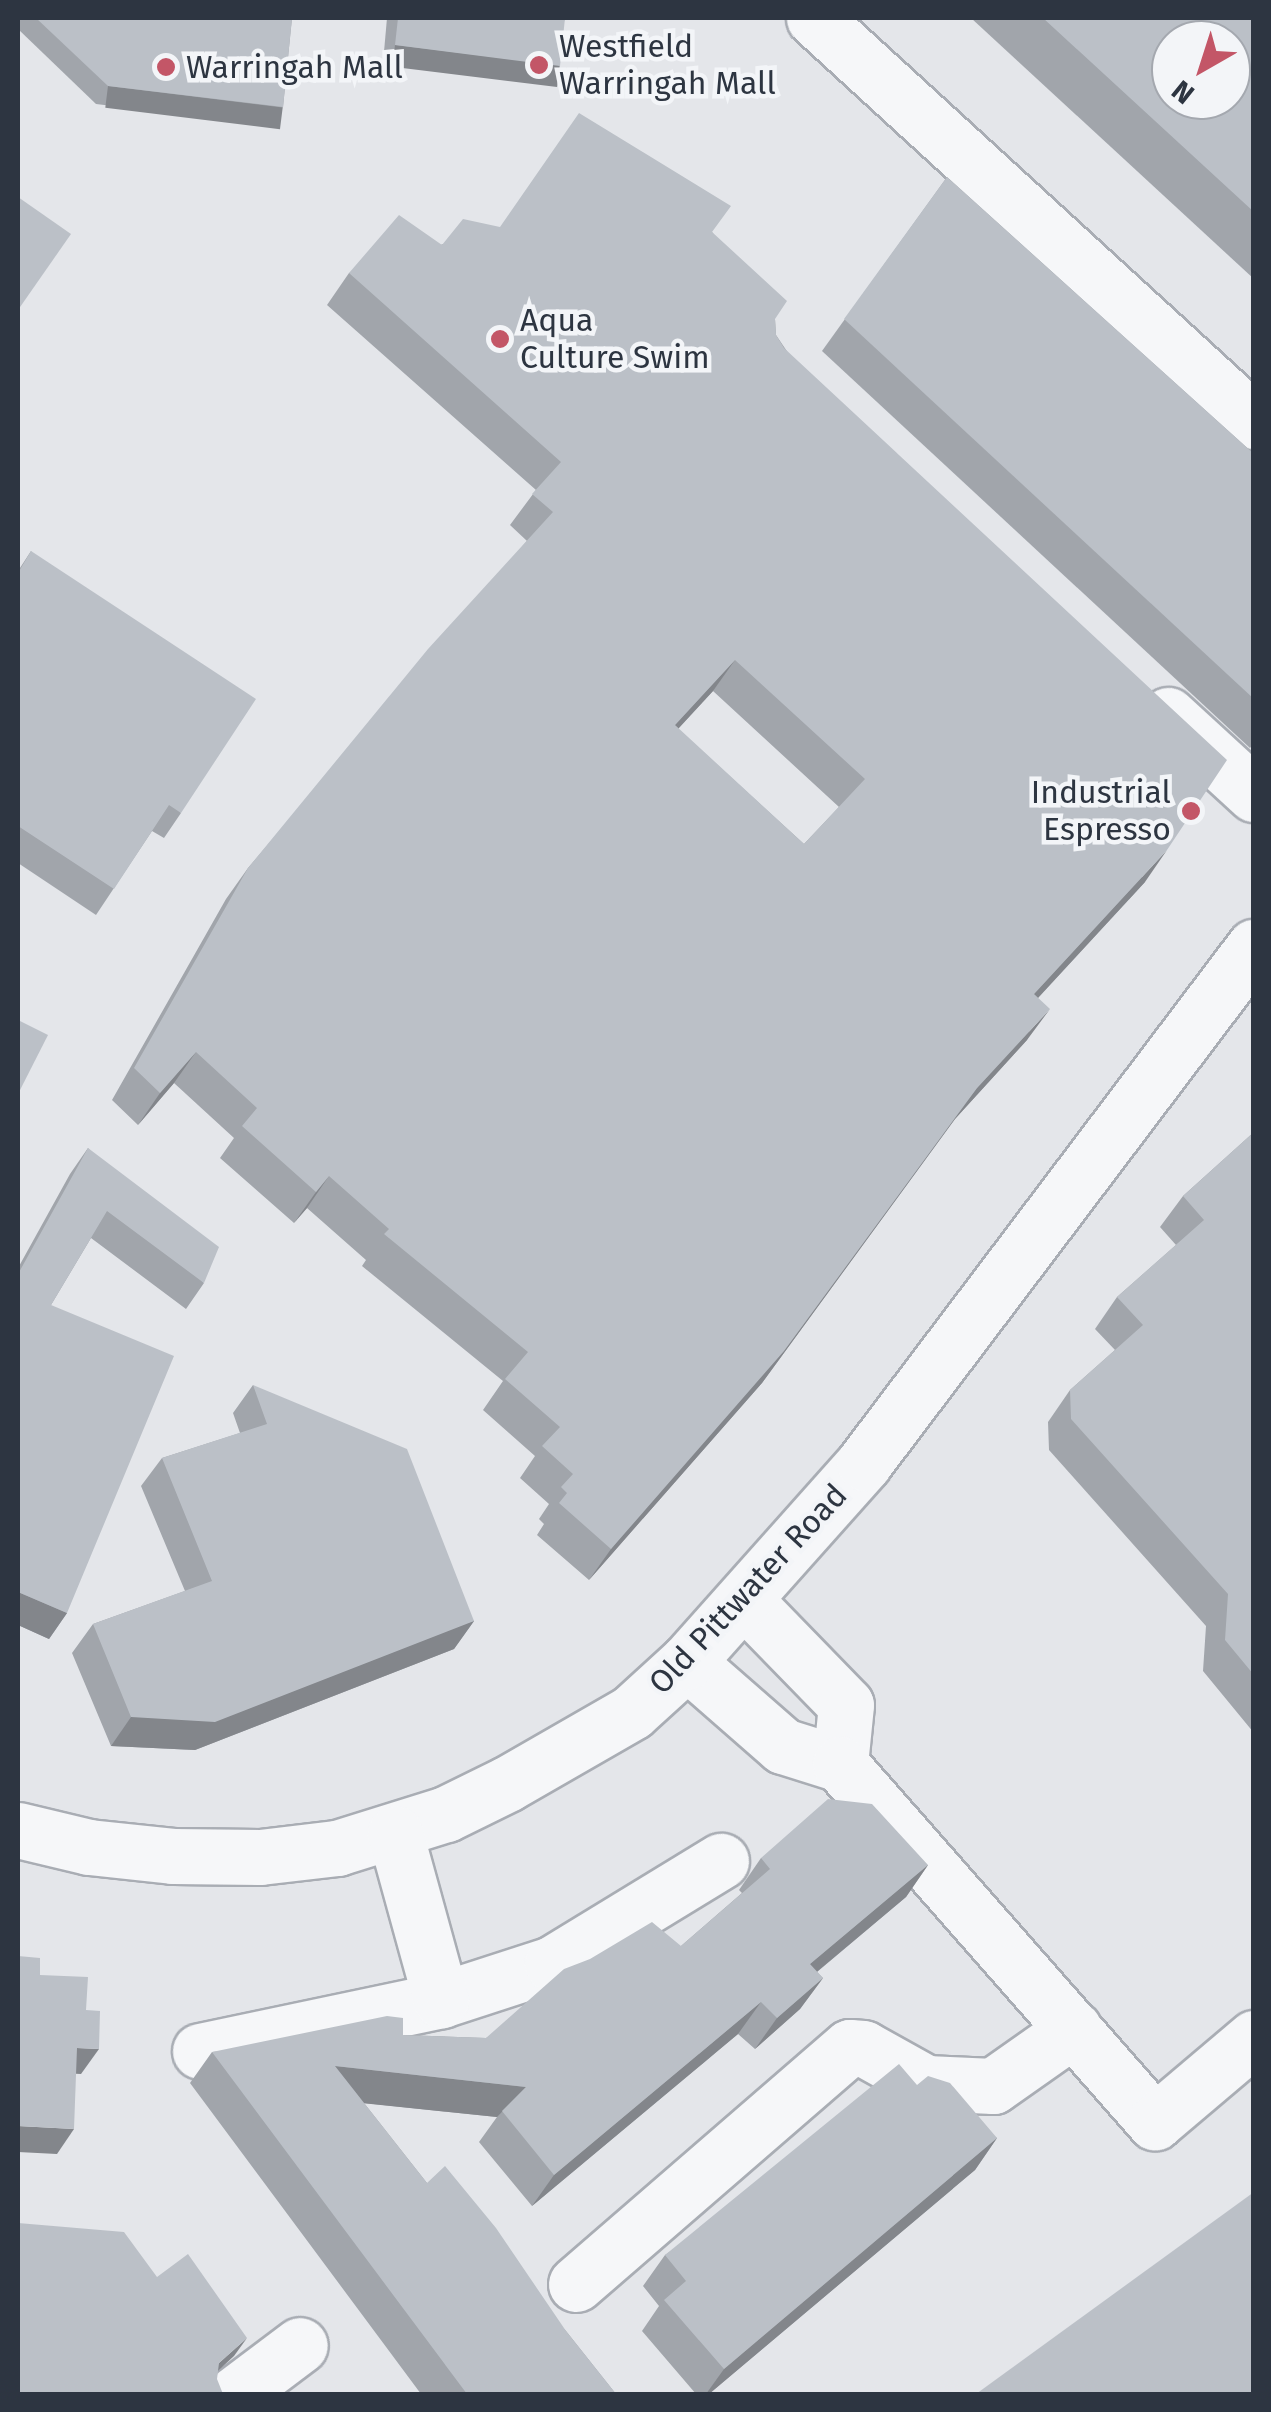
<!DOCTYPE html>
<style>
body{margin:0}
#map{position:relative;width:1271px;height:2412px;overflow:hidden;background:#e4e6ea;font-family:"Fira Sans",sans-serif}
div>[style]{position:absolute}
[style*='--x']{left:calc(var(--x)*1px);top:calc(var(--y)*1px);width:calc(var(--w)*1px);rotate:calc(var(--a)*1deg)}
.roads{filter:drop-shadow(2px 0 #a9adb4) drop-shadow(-2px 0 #a9adb4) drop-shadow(0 2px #a9adb4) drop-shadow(0 -2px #a9adb4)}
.minor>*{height:55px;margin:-27.5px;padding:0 27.5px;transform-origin:27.5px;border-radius:27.5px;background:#f6f7f9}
.wall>*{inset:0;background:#a1a5ab}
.shaded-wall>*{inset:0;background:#83868b;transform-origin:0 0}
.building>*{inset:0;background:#bbc0c7}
.dots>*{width:28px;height:28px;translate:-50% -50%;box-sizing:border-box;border:5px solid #f3f5f8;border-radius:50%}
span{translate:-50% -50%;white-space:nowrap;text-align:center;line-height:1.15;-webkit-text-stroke:9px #f3f5f8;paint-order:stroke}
.poi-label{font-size:32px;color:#2d3541}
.left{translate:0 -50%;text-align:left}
.right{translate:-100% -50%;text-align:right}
.street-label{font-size:32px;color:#2d3541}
.frame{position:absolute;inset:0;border:20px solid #2d3541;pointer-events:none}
.north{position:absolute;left:1151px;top:20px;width:100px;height:100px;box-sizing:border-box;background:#f3f5f8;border:2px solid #a4a8af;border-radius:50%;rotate:219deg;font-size:28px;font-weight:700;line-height:40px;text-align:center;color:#2d3541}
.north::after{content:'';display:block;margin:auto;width:35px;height:45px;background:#c35667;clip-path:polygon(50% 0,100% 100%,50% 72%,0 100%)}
</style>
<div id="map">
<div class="roads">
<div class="minor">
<i style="--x:814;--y:18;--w:597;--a:42.49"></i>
<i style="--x:1168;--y:715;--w:117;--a:42.6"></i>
<i style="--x:744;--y:1600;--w:146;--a:45.8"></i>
<i style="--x:846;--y:1705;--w:59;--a:95.8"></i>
<i style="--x:687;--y:1662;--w:128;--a:41.2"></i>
<i style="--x:783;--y:1746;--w:60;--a:17.5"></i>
<i style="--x:840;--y:1764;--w:477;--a:48.7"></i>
<i style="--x:1155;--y:2122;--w:130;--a:-40.3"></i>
<i style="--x:18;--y:1830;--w:73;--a:13.5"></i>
<i style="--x:89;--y:1847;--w:84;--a:6.1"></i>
<i style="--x:173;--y:1856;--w:87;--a:0.7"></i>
<i style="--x:260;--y:1857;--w:78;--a:-6.7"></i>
<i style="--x:337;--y:1848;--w:114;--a:-17.3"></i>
<i style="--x:446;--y:1814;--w:68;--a:-26.2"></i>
<i style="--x:507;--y:1784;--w:144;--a:-29.9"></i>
<i style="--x:632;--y:1712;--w:74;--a:-42.3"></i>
<i style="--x:687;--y:1662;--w:266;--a:-48.3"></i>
<i style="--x:864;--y:1463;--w:647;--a:-52.92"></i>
<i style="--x:441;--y:2000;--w:117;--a:-18"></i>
<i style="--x:552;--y:1964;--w:198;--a:-31.4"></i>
<i style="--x:200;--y:2051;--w:246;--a:-11.9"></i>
<i style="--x:441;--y:2000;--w:173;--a:-105.4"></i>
<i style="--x:576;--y:2284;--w:362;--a:-40.9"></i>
<i style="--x:850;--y:2047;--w:13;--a:4"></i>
<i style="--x:863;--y:2048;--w:72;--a:29.1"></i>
<i style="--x:926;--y:2083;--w:67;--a:2.6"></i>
<i style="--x:993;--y:2086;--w:99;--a:-35.1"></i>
<i style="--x:235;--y:2394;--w:81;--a:-37"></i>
</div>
</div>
<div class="wall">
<i style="clip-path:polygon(18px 18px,292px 18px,283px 107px,270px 125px,96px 104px,18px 29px)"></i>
<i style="clip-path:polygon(387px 18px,565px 18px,547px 84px,383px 63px)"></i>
<i style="clip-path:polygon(971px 18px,1254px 18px,1254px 279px)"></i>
<i style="clip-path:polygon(947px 177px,1254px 454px,1254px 743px,1250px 748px,822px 351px)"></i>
<i style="clip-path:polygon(evenodd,499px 227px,712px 232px,775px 319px,776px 335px,1145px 882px,1038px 998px,1027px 1040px,955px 1119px,762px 1383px,589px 1580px,537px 1535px,544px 1524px,539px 1519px,549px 1504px,520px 1478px,535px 1456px,483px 1410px,503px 1381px,362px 1266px,366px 1260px,307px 1208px,294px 1223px,220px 1158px,234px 1138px,174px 1083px,138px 1125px,112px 1100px,226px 899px,248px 868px,527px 541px,510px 525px,536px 490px,327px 305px,349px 273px,499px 227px,713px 691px,839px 807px,804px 844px,678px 729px,713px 691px)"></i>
<i style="clip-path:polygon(31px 551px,181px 813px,164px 838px,152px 831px,96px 915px,18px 863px,18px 571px)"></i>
<i style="clip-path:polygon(1254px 1132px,1254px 1733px,1203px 1671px,1206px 1626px,1049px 1450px,1048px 1422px,1070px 1390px,1115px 1350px,1095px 1329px,1117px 1297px,1176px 1245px,1160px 1227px,1183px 1196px)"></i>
<i style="clip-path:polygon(88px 1148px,204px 1283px,186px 1309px,91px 1238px,51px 1305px,67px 1613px,49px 1639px,18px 1625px,18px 1268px,70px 1174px)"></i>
<i style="clip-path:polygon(253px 1385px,474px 1621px,454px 1649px,195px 1750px,111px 1746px,72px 1653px,93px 1624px,185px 1591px,141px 1486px,162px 1458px,240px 1433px,233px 1413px)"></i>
<i style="clip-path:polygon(761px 1858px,928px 1865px,906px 1897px,817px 1972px,823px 1978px,800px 2009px,755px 2049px,738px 2034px,532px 2206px,479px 2142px,497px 2117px,364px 2103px,427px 2183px,566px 2331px,616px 2394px,421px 2394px,190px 2083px,212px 2052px,403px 2035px,486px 2038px,681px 1946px,742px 1893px,739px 1890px)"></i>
<i style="clip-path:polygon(917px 2085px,997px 2138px,975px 2170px,709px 2394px,696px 2394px,642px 2331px,659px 2306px,643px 2286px,665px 2255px)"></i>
</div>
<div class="shaded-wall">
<i style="left:395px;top:45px;width:166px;height:22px;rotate:7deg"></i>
<i style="left:108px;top:86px;width:176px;height:22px;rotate:7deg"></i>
<i style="clip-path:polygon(735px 660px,713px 691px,652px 757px,675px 725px)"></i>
<i style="clip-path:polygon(1167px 850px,1145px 882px,1012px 1026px,1034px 994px)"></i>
<i style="clip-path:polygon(1050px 1009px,1027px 1040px,955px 1119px,762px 1383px,589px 1580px,611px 1549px,977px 1088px)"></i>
<i style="clip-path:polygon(196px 1052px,174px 1083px,138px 1125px,160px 1093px)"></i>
<i style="clip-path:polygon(329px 1176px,307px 1208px,294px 1223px,316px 1192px)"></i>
<i style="clip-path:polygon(18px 1592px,67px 1613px,49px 1639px,18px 1625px)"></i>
<i style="clip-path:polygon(474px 1621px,454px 1649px,195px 1750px,111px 1746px,131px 1717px)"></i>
<i style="clip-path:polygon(928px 1865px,906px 1897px,788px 1996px,810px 1964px)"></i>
<i style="clip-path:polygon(823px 1978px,800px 2009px,755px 2049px,777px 2018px)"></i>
<i style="clip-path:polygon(761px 2002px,738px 2034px,532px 2206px,554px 2175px)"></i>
<i style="clip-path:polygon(77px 2048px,99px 2049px,81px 2074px,60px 2073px)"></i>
<i style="clip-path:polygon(335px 2066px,526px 2087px,497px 2117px,313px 2098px)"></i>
<i style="clip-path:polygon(18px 2126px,74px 2129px,57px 2154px,18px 2152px)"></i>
<i style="clip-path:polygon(997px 2138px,975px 2170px,709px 2394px,706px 2394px,724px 2369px)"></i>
<i style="clip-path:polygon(247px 2338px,234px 2356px,207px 2381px,219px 2363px)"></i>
</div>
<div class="building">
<i style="clip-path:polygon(36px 18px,292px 18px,283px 107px,108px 86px)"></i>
<i style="clip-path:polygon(398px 18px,565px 18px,560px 66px,395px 45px)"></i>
<i style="clip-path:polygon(evenodd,1043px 18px,1254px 18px,1254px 212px,1043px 18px,1171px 40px,1231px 40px,1231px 100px,1171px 100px,1171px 40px)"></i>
<i style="clip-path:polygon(evenodd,579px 113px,731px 206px,712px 232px,787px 301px,775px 319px,776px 335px,784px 348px,1227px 760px,1167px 850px,1034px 994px,1050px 1009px,977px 1088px,784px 1351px,611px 1549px,559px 1503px,567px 1493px,561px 1487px,573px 1474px,542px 1446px,560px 1427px,505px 1379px,528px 1352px,384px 1234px,389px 1229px,329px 1176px,316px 1192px,242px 1126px,257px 1108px,196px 1052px,160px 1093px,134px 1068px,248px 868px,428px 649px,553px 512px,532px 494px,561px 462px,349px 273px,399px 215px,442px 245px,463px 219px,500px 227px,579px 113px,735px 660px,865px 779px,804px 844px,675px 725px,735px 660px)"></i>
<i style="clip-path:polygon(947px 177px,1254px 454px,1254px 699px,844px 319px)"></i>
<i style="clip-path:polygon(18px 197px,71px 234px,18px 310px)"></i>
<i style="clip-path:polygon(31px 551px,256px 699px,181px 813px,169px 805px,114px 889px,18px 826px,18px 573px)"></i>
<i style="clip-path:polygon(18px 1020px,48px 1035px,18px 1094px)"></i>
<i style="clip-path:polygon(1254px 1132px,1254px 1675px,1225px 1640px,1228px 1594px,1071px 1419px,1070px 1390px,1143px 1325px,1117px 1297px,1204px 1220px,1183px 1196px)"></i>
<i style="clip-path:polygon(88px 1148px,219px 1247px,204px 1283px,107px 1211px,51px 1305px,174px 1356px,67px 1613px,18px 1592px,18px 1274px)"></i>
<i style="clip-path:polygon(253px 1385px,407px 1449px,474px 1621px,215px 1722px,131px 1717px,93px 1624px,212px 1581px,162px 1458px,267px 1424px)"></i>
<i style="clip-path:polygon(828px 1799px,872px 1804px,928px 1865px,810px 1964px,823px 1978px,777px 2018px,761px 2002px,554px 2175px,502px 2111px,526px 2087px,335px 2066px,427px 2183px,445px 2166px,496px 2228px,566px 2331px,616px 2394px,467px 2394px,212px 2052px,387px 2016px,403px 2018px,403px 2035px,486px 2038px,564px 1969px,590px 1959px,652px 1922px,681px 1946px,770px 1869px,761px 1858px)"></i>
<i style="clip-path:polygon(18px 1956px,40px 1958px,40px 1975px,88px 1977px,86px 2010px,100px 2011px,99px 2049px,77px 2048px,74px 2129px,18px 2126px)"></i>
<i style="clip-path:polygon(899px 2064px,917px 2085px,928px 2076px,950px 2083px,997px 2138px,724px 2369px,664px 2300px,686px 2281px,665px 2255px)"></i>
<i style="clip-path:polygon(1254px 2192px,1254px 2394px,976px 2394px)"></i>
<i style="clip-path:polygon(18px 2223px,124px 2232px,157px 2277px,188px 2254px,247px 2338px,219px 2363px,217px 2379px,223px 2394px,18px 2394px)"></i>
</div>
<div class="dots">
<i style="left:539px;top:65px;background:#c35667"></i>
<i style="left:166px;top:67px;background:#c35667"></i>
<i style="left:500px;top:339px;background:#c35667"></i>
<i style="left:1191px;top:811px;background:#c35667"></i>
</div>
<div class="poi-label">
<span class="left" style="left:559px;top:65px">Westfield<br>Warringah Mall</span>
<span class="left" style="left:186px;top:67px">Warringah Mall</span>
<span class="left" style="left:520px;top:339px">Aqua<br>Culture Swim</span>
<span class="right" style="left:1171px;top:811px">Industrial<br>Espresso</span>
</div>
<div class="street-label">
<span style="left:748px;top:1589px;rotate:-47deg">Old Pittwater Road</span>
</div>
<div class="frame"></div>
<div class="north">N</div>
</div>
